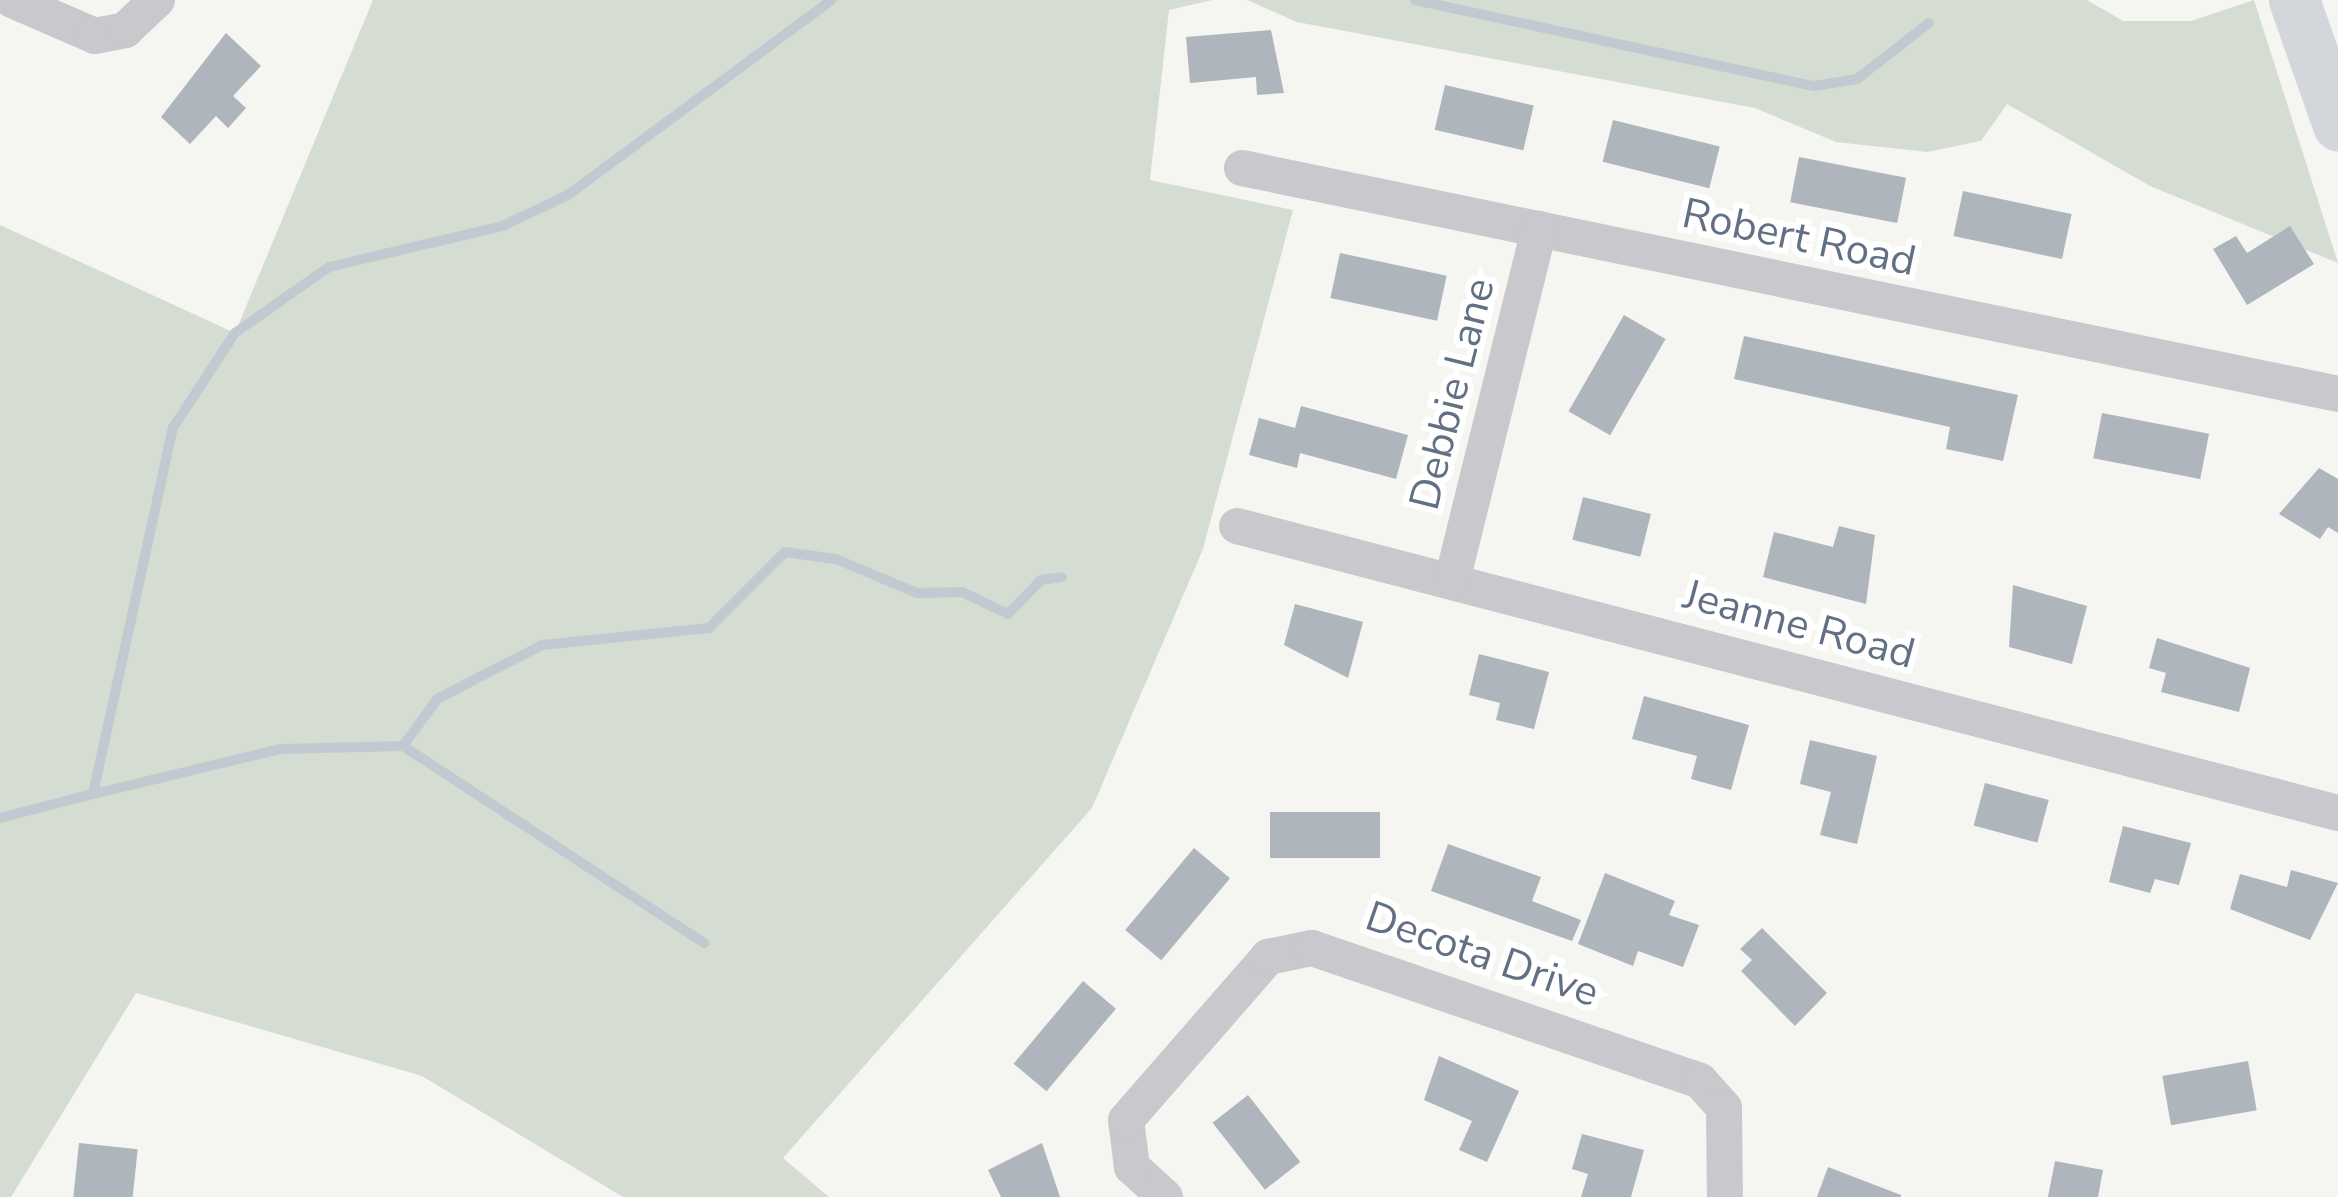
<!DOCTYPE html>
<style>
body{margin:0}
#map{position:relative;width:2338px;height:1197px;overflow:hidden;background:#f5f5f1;font-family:"Nunito Sans",sans-serif}
div>[style]{position:absolute}
[style*='--x']{left:calc(var(--x)*1px);top:calc(var(--y)*1px);width:calc(var(--w)*1px);rotate:calc(var(--a)*1deg)}
.green>*{inset:0;background:#d5ddd2}
.stream>*{height:10px;margin:-5px;padding:0 5px;transform-origin:5px;border-radius:5px;background:#c2cad1}
.building>*{inset:0;background:#afb5bc;transform-origin:0 0}
.minor>*{height:36px;margin:-18px;padding:0 18px;transform-origin:18px;border-radius:18px;background:#c7c9cd}
.secondary>*{height:51px;margin:-25.5px;padding:0 25.5px;transform-origin:25.5px;border-radius:25.5px;background:#d3d7dc}
span{translate:-50% -50%;white-space:nowrap;text-align:center;line-height:1.15;-webkit-text-stroke:12px #fff;paint-order:stroke}
.street-label{font-size:42px;color:#627084}
</style>
<div id="map">
<div class="green">
<i style="clip-path:polygon(373px 0,1212px 0,1169px 10px,1150px 180px,1293px 210px,1203px 549px,1092px 808px,783px 1158px,829px 1197px,623px 1197px,422px 1076px,136px 993px,11px 1197px,0 1197px,0 225px,235px 333px)"></i>
<i style="clip-path:polygon(1247px 0,2087px 0,2123px 21px,2191px 21px,2254px 0,2338px 263px,2150px 186px,2007px 104px,1981px 141px,1927px 152px,1836px 142px,1755px 108px,1297px 22px)"></i>
</div>
<div class="stream">
<i style="--x:1415;--y:0;--w:408;--a:12.2"></i>
<i style="--x:1814;--y:86;--w:44;--a:-9.2"></i>
<i style="--x:1857;--y:79;--w:91;--a:-37.9"></i>
<i style="--x:403;--y:746;--w:360;--a:33.2"></i>
<i style="--x:94;--y:794;--w:191;--a:-13.6"></i>
<i style="--x:280;--y:749;--w:123;--a:-1.4"></i>
<i style="--x:403;--y:746;--w:58;--a:-54.1"></i>
<i style="--x:437;--y:699;--w:118;--a:-27.2"></i>
<i style="--x:542;--y:645;--w:168;--a:-5.8"></i>
<i style="--x:709;--y:628;--w:107;--a:-45"></i>
<i style="--x:785;--y:552;--w:51;--a:7.8"></i>
<i style="--x:836;--y:559;--w:88;--a:22.8"></i>
<i style="--x:917;--y:593;--w:45;--a:-1.3"></i>
<i style="--x:962;--y:592;--w:51;--a:25.6"></i>
<i style="--x:1008;--y:614;--w:47;--a:-45.9"></i>
<i style="--x:1041;--y:580;--w:21;--a:-8"></i>
<i style="--x:0;--y:818;--w:96;--a:-14.5"></i>
<i style="--x:93;--y:794;--w:375;--a:-77.7"></i>
<i style="--x:173;--y:428;--w:113;--a:-56.9"></i>
<i style="--x:235;--y:333;--w:115;--a:-35.1"></i>
<i style="--x:329;--y:267;--w:178;--a:-13.3"></i>
<i style="--x:502;--y:226;--w:73;--a:-25.2"></i>
<i style="--x:568;--y:195;--w:328;--a:-36.5"></i>
</div>
<div class="building">
<i style="clip-path:polygon(1271px 30px,1284px 93px,1257px 95px,1256px 77px,1190px 83px,1186px 37px)"></i>
<i style="clip-path:polygon(226px 33px,261px 66px,233px 96px,246px 108px,228px 128px,216px 116px,190px 144px,161px 117px)"></i>
<i style="left:1445px;top:85px;width:91px;height:46px;rotate:13deg"></i>
<i style="left:1613px;top:120px;width:110px;height:43px;rotate:14deg"></i>
<i style="left:1799px;top:157px;width:109px;height:46px;rotate:11deg"></i>
<i style="left:1963px;top:191px;width:111px;height:46px;rotate:12deg"></i>
<i style="clip-path:polygon(2290px 226px,2314px 264px,2247px 305px,2213px 249px,2236px 236px,2247px 253px)"></i>
<i style="left:1340px;top:253px;width:109px;height:46px;rotate:12deg"></i>
<i style="left:1624px;top:315px;width:48px;height:111px;rotate:30deg"></i>
<i style="clip-path:polygon(1744px 336px,2018px 395px,2003px 461px,1946px 449px,1950px 427px,1734px 379px)"></i>
<i style="clip-path:polygon(1301px 406px,1408px 435px,1396px 479px,1300px 453px,1297px 468px,1249px 455px,1259px 418px,1295px 428px)"></i>
<i style="left:2102px;top:413px;width:109px;height:46px;rotate:11deg"></i>
<i style="clip-path:polygon(2319px 468px,2338px 479px,2338px 533px,2328px 527px,2320px 539px,2279px 514px)"></i>
<i style="left:1583px;top:497px;width:70px;height:44px;rotate:14deg"></i>
<i style="clip-path:polygon(1839px 526px,1875px 535px,1866px 604px,1763px 577px,1774px 532px,1833px 547px)"></i>
<i style="clip-path:polygon(2013px 585px,2087px 606px,2072px 664px,2009px 647px)"></i>
<i style="clip-path:polygon(1295px 604px,1363px 622px,1348px 678px,1284px 645px)"></i>
<i style="clip-path:polygon(2157px 638px,2250px 668px,2239px 712px,2161px 692px,2166px 673px,2149px 668px)"></i>
<i style="clip-path:polygon(1479px 654px,1549px 672px,1534px 729px,1496px 720px,1500px 703px,1469px 695px)"></i>
<i style="clip-path:polygon(1644px 696px,1749px 725px,1731px 790px,1691px 779px,1697px 756px,1632px 739px)"></i>
<i style="clip-path:polygon(1810px 740px,1877px 756px,1857px 844px,1820px 835px,1831px 792px,1800px 784px)"></i>
<i style="left:1985px;top:783px;width:66px;height:44px;rotate:15deg"></i>
<i style="left:1270px;top:812px;width:110px;height:46px"></i>
<i style="clip-path:polygon(2123px 826px,2191px 843px,2179px 885px,2155px 879px,2150px 893px,2109px 882px)"></i>
<i style="clip-path:polygon(1448px 844px,1541px 877px,1532px 901px,1581px 920px,1572px 941px,1431px 891px)"></i>
<i style="left:1194px;top:848px;width:47px;height:107px;rotate:40deg"></i>
<i style="clip-path:polygon(2291px 870px,2338px 883px,2310px 940px,2230px 909px,2240px 874px,2287px 887px)"></i>
<i style="clip-path:polygon(1605px 873px,1675px 901px,1669px 915px,1699px 925px,1683px 967px,1638px 951px,1633px 966px,1578px 944px)"></i>
<i style="clip-path:polygon(1762px 928px,1827px 993px,1795px 1026px,1741px 971px,1752px 960px,1740px 949px)"></i>
<i style="left:1083px;top:981px;width:43px;height:108px;rotate:40deg"></i>
<i style="clip-path:polygon(1439px 1056px,1519px 1091px,1487px 1162px,1459px 1150px,1472px 1121px,1424px 1100px)"></i>
<i style="left:2248px;top:1061px;width:50px;height:87px;rotate:80deg"></i>
<i style="left:1248px;top:1095px;width:85px;height:45px;rotate:52deg"></i>
<i style="clip-path:polygon(1582px 1134px,1644px 1150px,1631px 1197px,1581px 1197px,1588px 1174px,1572px 1169px)"></i>
<i style="left:79px;top:1143px;width:59px;height:54px;rotate:6deg"></i>
<i style="clip-path:polygon(1042px 1143px,1060px 1197px,1001px 1197px,988px 1170px)"></i>
<i style="clip-path:polygon(2055px 1161px,2103px 1170px,2098px 1197px,2048px 1197px)"></i>
<i style="clip-path:polygon(1828px 1167px,1901px 1195px,1901px 1197px,1817px 1197px)"></i>
</div>
<div class="minor">
<i style="--x:12;--y:0;--w:90;--a:23.4"></i>
<i style="--x:95;--y:36;--w:31;--a:-11"></i>
<i style="--x:125;--y:30;--w:44;--a:-43.2"></i>
<i style="--x:1242;--y:168;--w:1119;--a:11.65"></i>
<i style="--x:1237;--y:526;--w:1138;--a:14.61"></i>
<i style="--x:1452;--y:581;--w:363;--a:-76.1"></i>
<i style="--x:1165;--y:1197;--w:45;--a:-137.7"></i>
<i style="--x:1132;--y:1167;--w:47;--a:-97.3"></i>
<i style="--x:1126;--y:1120;--w:216;--a:-48.9"></i>
<i style="--x:1268;--y:957;--w:45;--a:-11.6"></i>
<i style="--x:1312;--y:948;--w:410;--a:18.9"></i>
<i style="--x:1700;--y:1081;--w:36;--a:48"></i>
<i style="--x:1724;--y:1108;--w:89;--a:89.4"></i>
</div>
<div class="secondary">
<i style="--x:2294;--y:0;--w:133;--a:70.6"></i>
</div>
<div class="street-label">
<span style="left:1799px;top:238px;rotate:12deg">Robert Road</span>
<span style="left:1453px;top:394px;rotate:-76deg">Debbie Lane</span>
<span style="left:1799px;top:625px;rotate:15deg">Jeanne Road</span>
<span style="left:1482px;top:955px;rotate:19deg">Decota Drive</span>
</div>
</div>
